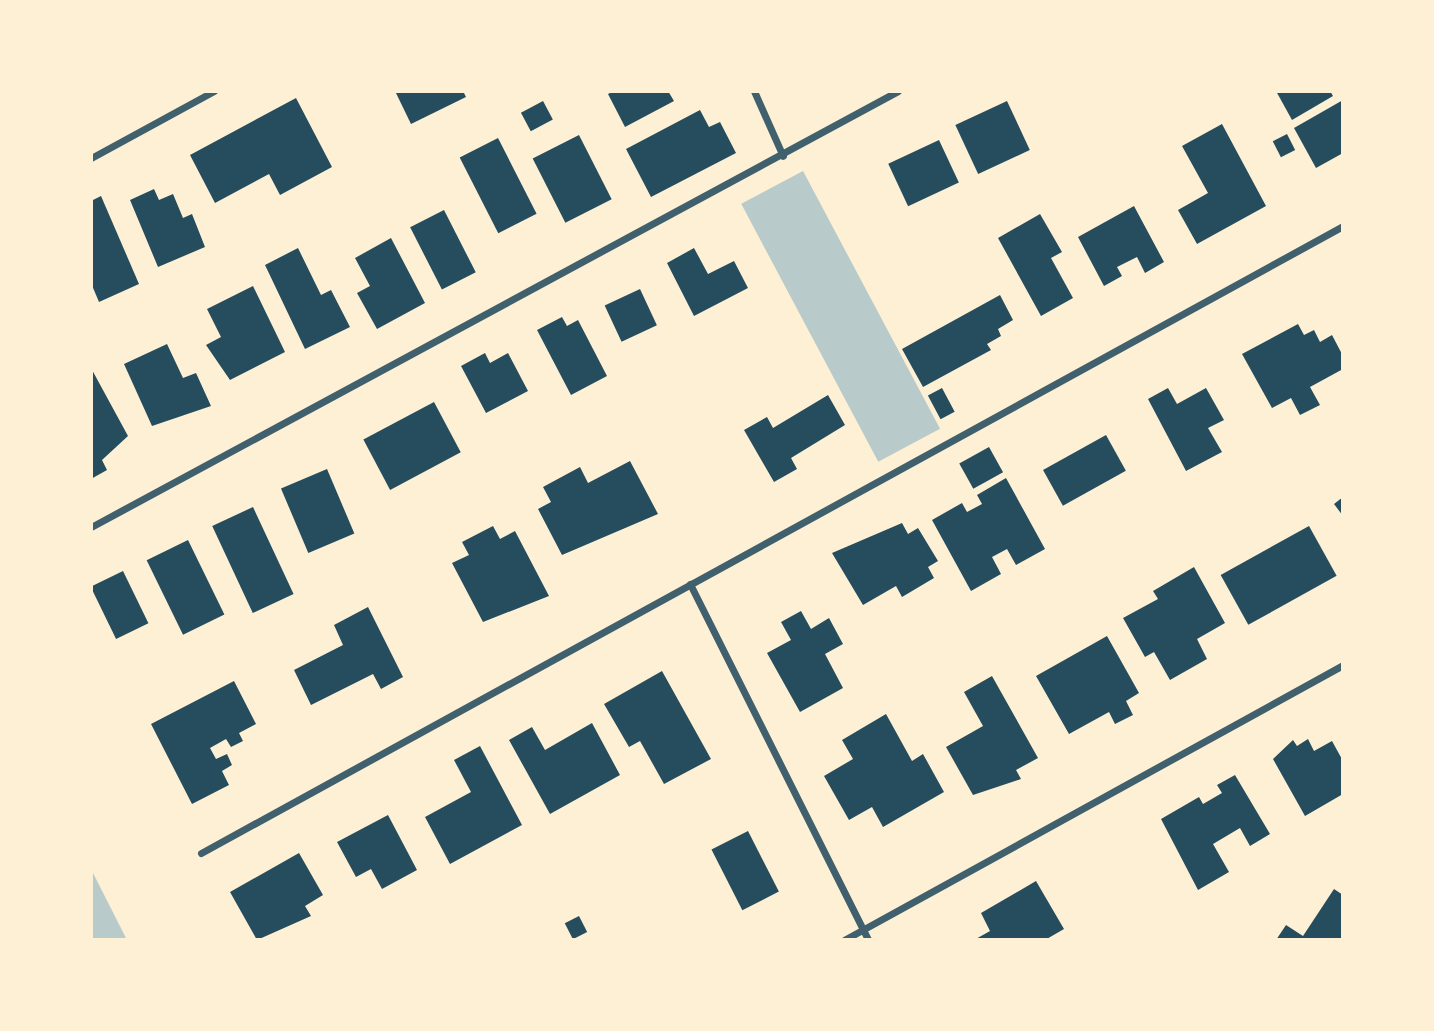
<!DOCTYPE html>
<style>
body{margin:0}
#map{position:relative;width:1434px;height:1031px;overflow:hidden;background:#fdf0d5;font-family:Inter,sans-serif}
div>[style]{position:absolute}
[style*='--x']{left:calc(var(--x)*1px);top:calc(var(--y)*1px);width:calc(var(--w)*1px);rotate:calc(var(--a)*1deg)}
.green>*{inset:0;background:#b9caca;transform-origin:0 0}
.building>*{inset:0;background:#264d5e;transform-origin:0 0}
.minor>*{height:7px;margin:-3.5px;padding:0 3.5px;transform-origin:3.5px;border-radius:3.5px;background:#3f606c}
span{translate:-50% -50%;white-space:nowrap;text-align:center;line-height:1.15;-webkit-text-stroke:5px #fdf0d5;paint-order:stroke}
.frame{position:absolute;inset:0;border:93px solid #fdf0d5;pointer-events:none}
</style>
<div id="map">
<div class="green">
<i style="left:803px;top:171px;width:292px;height:70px;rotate:62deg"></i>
<i style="clip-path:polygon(91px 869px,127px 940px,91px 940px)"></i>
</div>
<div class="building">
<i style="clip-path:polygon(395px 91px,463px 91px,466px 97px,411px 124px)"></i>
<i style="clip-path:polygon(614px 91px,668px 91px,674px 101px,625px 127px,608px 94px)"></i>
<i style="clip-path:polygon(1276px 91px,1330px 91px,1333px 96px,1292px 120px)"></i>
<i style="clip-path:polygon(296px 98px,332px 167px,280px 195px,269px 174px,215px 203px,190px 155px)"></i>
<i style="clip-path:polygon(1343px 100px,1343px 153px,1316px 168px,1294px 128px)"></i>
<i style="left:543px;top:101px;width:21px;height:25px;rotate:62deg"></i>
<i style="left:1007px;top:101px;width:54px;height:57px;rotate:65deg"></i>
<i style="clip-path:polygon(700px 110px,709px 127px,720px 122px,736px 153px,651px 197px,626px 149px)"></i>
<i style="clip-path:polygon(1222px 124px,1266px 206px,1197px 244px,1178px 210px,1208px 193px,1182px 146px)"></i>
<i style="left:1287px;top:134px;width:18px;height:16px;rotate:63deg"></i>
<i style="left:579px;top:135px;width:72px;height:52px;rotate:63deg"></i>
<i style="left:498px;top:138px;width:85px;height:43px;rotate:63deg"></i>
<i style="left:939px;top:140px;width:47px;height:56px;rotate:65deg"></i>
<i style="clip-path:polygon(154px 189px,159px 200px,173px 194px,183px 218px,192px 214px,205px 247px,158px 267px,130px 200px)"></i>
<i style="clip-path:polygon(101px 196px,139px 284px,99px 302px,91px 283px,91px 201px)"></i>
<i style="clip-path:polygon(1134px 206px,1164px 262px,1145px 273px,1137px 257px,1117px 267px,1122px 276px,1104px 286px,1078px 237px)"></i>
<i style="left:444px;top:210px;width:70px;height:38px;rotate:63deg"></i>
<i style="clip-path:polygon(1040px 214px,1062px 252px,1051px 258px,1073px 298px,1041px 316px,998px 238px)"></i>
<i style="clip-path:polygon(391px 238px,425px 303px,377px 329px,357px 293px,370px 286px,355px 258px)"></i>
<i style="clip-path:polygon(298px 248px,321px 295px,331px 290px,350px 327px,305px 349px,265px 265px)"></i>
<i style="clip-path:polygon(694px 248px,708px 274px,734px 261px,748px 288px,694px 316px,667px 263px)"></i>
<i style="clip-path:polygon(253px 286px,285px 352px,230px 380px,206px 345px,221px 337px,207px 309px)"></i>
<i style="left:640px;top:289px;width:40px;height:39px;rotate:65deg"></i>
<i style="clip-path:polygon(1000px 295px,1013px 320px,998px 329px,1001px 336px,987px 344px,991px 350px,923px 387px,902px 349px)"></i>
<i style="clip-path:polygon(562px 317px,567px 326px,578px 320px,607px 376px,571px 395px,537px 330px)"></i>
<i style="clip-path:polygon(1298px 324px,1304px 335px,1314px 330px,1320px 342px,1332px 335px,1343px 356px,1343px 369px,1310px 387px,1320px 405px,1300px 415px,1291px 398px,1272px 408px,1242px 354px)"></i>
<i style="clip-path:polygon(167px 344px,183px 378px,196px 373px,211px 406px,152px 426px,124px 364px)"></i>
<i style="clip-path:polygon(485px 353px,490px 363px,508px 353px,528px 391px,486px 413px,461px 366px)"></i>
<i style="clip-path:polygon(91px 368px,128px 436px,102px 460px,107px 470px,91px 479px)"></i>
<i style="left:942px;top:388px;width:27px;height:16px;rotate:62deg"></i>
<i style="clip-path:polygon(1168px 388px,1177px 404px,1206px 388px,1224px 420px,1208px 428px,1222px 452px,1186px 471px,1148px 399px)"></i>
<i style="clip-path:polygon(828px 395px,845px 425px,791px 458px,797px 469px,774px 482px,744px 430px,767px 417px,773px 428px)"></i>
<i style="left:434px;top:402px;width:57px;height:80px;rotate:62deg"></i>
<i style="left:1106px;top:435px;width:41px;height:72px;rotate:61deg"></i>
<i style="left:989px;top:447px;width:29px;height:34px;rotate:61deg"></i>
<i style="clip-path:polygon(630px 461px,658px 514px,562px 555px,538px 509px,551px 502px,543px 487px,580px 467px,588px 483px)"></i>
<i style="left:327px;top:469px;width:70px;height:50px;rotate:67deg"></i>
<i style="clip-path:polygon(1006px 478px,1045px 549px,1016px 565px,1007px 549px,992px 557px,1001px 574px,971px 591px,932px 520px,962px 503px,967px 512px,982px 504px,977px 495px)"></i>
<i style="clip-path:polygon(1343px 497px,1343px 516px,1334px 504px)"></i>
<i style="left:253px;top:507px;width:96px;height:45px;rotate:65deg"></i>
<i style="clip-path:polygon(902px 523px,908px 534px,918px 528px,938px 561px,928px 567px,934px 578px,902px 597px,896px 586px,863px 605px,832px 553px)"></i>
<i style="clip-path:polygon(493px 526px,500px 539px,515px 531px,549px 596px,483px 622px,452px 563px,469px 555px,462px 542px)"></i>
<i style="left:1309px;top:526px;width:57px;height:101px;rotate:61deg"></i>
<i style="left:188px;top:540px;width:83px;height:46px;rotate:64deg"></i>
<i style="clip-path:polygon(1194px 567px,1225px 623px,1197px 639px,1207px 659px,1170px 680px,1154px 652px,1145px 657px,1123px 618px,1158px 599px,1153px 591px)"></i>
<i style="left:123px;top:571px;width:58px;height:36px;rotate:64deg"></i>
<i style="clip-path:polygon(368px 607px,403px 677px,381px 689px,373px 674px,311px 705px,294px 670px,343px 645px,334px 625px)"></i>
<i style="clip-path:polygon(801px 611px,811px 629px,829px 618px,843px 644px,825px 654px,843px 688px,800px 712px,767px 653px,791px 640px,781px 622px)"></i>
<i style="clip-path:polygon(1107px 636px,1139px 693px,1126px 701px,1133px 715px,1115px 724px,1109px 712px,1069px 734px,1036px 676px)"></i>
<i style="clip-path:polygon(662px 671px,711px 759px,664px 784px,640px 741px,629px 747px,604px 704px)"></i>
<i style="clip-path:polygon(992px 676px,1038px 758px,1016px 770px,1021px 779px,973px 795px,946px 747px,983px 726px,964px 692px)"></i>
<i style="clip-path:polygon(234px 681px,256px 724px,239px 733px,243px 741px,231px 747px,226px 739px,210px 748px,216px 759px,227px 754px,232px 765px,222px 771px,229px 785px,192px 804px,151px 724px)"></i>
<i style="clip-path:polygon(886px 714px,912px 761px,923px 754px,944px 792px,883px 827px,872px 807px,849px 820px,824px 776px,853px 759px,842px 740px)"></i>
<i style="clip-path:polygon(592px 723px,620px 775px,550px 814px,509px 740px,532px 727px,545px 750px)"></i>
<i style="clip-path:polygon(1308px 739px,1314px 751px,1332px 741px,1343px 761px,1343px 794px,1305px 816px,1273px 759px,1293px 740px,1297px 746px)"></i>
<i style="clip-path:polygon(480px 746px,522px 825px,450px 864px,425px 817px,471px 792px,454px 760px)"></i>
<i style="clip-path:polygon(1235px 775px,1270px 834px,1250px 846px,1240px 828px,1213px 844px,1229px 872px,1198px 890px,1161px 819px,1199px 797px,1203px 804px,1222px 793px,1217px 785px)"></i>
<i style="clip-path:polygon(388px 815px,417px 870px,382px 889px,371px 869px,356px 877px,337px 842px)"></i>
<i style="left:748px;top:831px;width:68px;height:41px;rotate:63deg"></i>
<i style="clip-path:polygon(299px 853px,323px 895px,305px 906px,311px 916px,257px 940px,230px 892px)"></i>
<i style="clip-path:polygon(1036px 881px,1064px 929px,1045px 940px,974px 940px,990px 931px,981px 913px)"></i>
<i style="clip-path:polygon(1334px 889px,1343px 895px,1343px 940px,1276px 940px,1286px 925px,1303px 936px)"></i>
<i style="left:579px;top:916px;width:18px;height:16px;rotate:63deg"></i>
</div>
<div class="minor">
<i style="--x:754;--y:91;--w:71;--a:66"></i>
<i style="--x:91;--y:158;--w:140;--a:-28.6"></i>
<i style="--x:91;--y:527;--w:917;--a:-28.38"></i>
<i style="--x:690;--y:584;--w:398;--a:63.4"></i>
<i style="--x:201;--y:853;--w:1303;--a:-28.77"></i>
<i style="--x:844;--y:940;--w:570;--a:-28.86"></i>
</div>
<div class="frame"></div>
</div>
